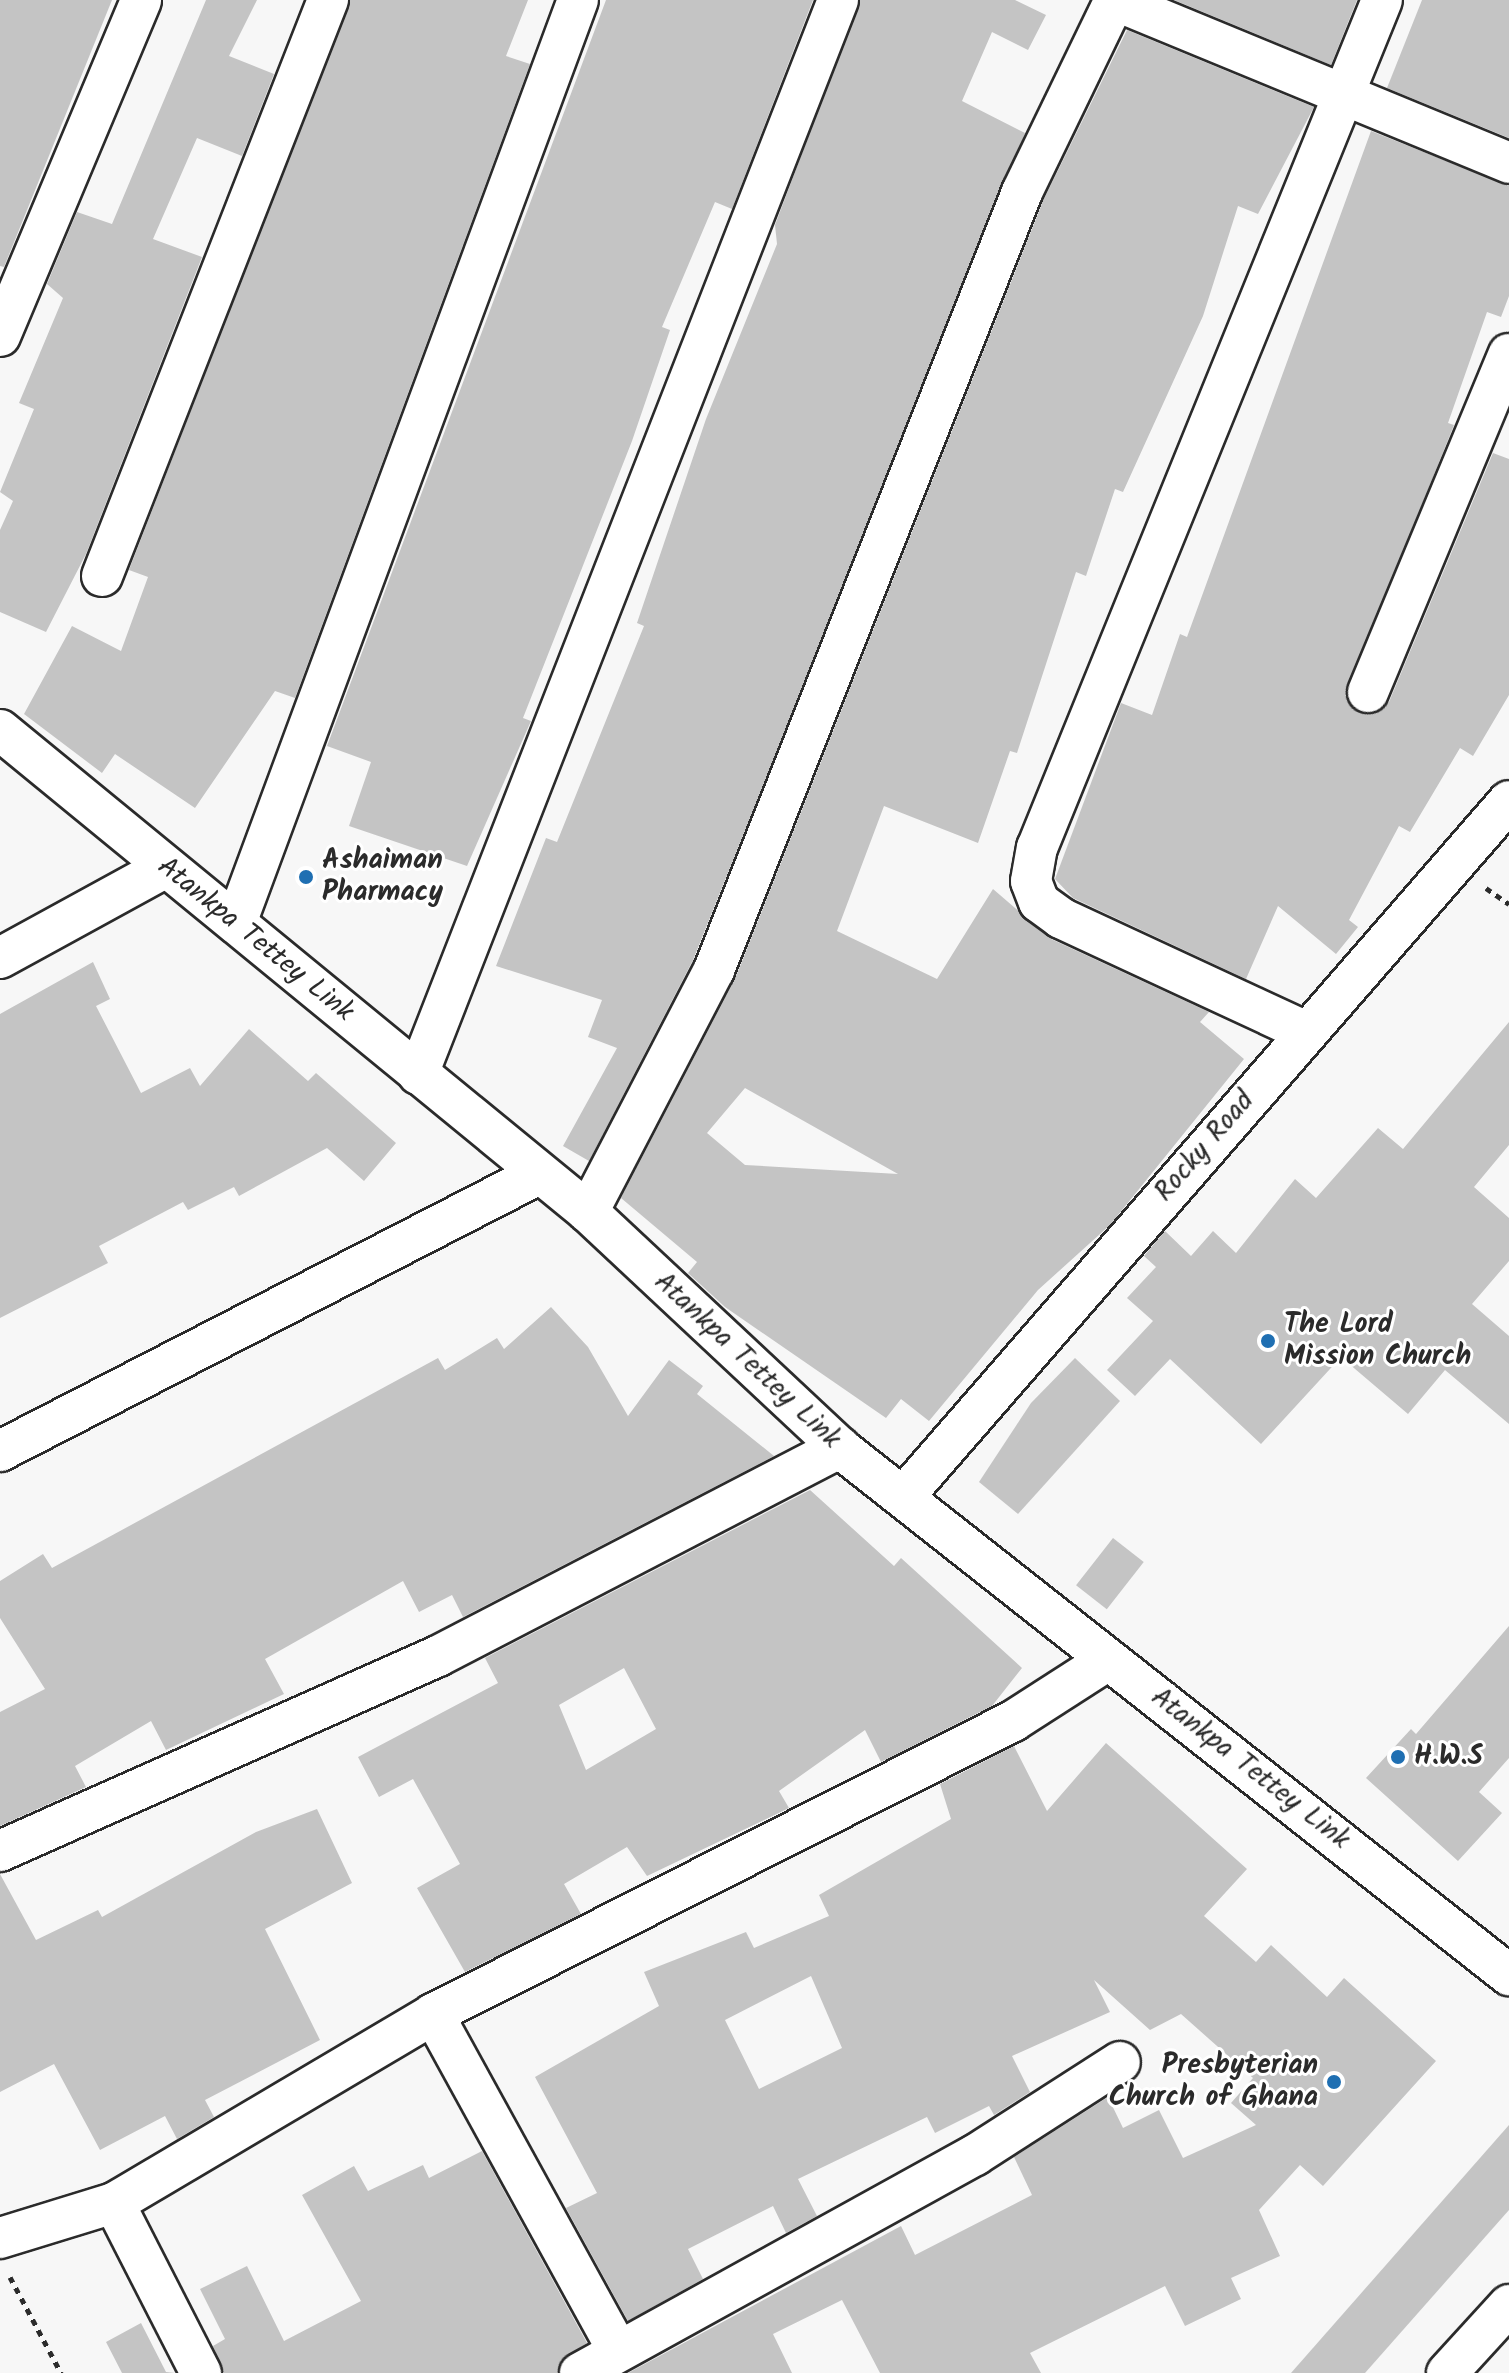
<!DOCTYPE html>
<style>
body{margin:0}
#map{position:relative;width:1509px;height:2373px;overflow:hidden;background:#f7f7f7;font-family:Kalam,sans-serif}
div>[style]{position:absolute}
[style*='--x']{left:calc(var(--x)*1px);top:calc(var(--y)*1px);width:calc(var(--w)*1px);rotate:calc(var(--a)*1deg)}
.building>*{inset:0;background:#c4c4c4;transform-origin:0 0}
.path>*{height:5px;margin-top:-2.5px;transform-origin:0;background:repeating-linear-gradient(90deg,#2b2b2b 0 6px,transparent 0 12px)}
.roads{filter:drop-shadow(2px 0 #2b2b2b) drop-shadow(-2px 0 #2b2b2b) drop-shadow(0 2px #2b2b2b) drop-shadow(0 -2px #2b2b2b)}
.minor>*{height:40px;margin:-20px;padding:0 20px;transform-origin:20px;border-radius:20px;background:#fff}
.dots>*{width:22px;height:22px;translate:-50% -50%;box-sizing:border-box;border:4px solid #fff;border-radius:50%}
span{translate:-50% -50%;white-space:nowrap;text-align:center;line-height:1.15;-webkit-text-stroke:6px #fff;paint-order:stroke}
.poi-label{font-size:28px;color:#2b2b2b;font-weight:700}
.left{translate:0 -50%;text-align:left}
.right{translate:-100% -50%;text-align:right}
.street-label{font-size:28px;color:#2b2b2b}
</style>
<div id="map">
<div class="building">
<i style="clip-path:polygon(0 0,112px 0,4px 267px,0 266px)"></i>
<i style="clip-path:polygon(206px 0,257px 0,229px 56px,274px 74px,242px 156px,197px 138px,153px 239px,202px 257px,86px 554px,46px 632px,0 612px,0 530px,13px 501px,0 492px,34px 409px,19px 403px,63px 298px,47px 284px,77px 212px,112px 224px)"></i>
<i style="clip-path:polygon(350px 0,528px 0,506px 56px,530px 64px,295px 698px,275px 691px,195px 808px,115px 754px,102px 773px,24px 714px,72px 626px,121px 651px,148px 577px,129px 570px)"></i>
<i style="clip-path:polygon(606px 0,813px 0,732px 209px,715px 202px,662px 327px,670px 330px,632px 441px,523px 718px,531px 721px,467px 866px,349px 826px,371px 762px,327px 746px)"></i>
<i style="clip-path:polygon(860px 0,1015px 0,1046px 15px,1028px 50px,992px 32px,962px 101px,1025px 133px,693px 960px,589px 1161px,563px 1146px,617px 1048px,588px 1037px,602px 1000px,496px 966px,546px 838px,557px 842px,644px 626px,637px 623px,706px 419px,777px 244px,775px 225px)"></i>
<i style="clip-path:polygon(1174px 0,1357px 0,1331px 65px)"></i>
<i style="clip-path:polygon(1422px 0,1509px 0,1509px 138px,1387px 88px)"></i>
<i style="clip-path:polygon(evenodd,1127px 30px,1314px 107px,1258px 214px,1238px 206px,1203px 316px,1123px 492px,1115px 489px,1086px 576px,1076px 572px,1017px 753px,1010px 751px,978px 843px,884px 806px,837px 931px,937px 979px,993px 889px,1051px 939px,1209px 1012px,1200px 1022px,1244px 1059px,1110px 1225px,1038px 1290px,929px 1421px,901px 1399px,886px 1418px,725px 1307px,688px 1273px,697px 1262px,621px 1198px,735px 979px,1043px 201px,1127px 30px,745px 1088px,898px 1174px,745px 1165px,707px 1133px,745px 1088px)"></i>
<i style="clip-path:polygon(1371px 131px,1509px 186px,1509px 296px,1501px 317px,1487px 312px,1448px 423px,1454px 425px,1345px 696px,1360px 713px,1389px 702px,1493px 453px,1509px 459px,1509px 695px,1473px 756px,1460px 748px,1410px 832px,1399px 826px,1349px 920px,1358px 927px,1336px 954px,1278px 906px,1246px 979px,1073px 898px,1055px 879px,1121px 703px,1152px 715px,1180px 634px,1187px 637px)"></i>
<i style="clip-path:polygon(93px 962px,110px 999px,96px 1006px,141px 1093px,190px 1068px,200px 1086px,249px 1029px,308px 1081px,316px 1073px,396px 1143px,364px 1181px,327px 1148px,239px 1196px,234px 1187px,188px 1210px,183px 1202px,99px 1246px,108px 1263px,0 1318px,0 1014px)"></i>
<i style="clip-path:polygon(1509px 1022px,1509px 1145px,1474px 1187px,1509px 1218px,1509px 1261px,1472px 1304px,1509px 1336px,1509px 1424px,1445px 1370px,1408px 1414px,1341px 1357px,1261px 1444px,1170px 1359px,1135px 1396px,1107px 1370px,1153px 1321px,1127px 1298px,1156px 1267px,1144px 1256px,1165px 1231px,1191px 1256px,1213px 1231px,1236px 1253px,1295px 1179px,1316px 1198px,1378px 1128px,1403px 1149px)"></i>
<i style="clip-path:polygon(551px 1307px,588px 1347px,628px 1416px,669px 1360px,703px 1386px,697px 1394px,774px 1456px,463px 1617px,452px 1595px,419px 1612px,403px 1581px,265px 1659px,284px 1694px,166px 1750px,151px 1721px,75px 1766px,86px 1787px,0 1826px,0 1712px,45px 1689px,0 1618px,0 1581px,43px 1554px,52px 1568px,438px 1358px,445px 1370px,497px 1338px,504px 1349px)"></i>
<i style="clip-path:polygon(1075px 1358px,1120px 1401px,1018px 1514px,979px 1482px,1031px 1403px)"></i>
<i style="clip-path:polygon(evenodd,810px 1490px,894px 1566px,901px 1558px,1022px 1668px,992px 1706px,881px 1762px,865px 1730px,779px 1791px,789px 1808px,647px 1876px,627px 1847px,564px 1884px,581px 1914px,465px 1972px,417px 1888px,460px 1864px,413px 1779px,379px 1797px,358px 1757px,498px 1683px,485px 1658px,810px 1490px,624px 1668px,656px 1729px,586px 1770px,559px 1705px,624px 1668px)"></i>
<i style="left:1113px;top:1538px;width:39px;height:60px;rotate:38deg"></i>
<i style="clip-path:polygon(1509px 1626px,1509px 1758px,1479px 1792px,1502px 1813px,1458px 1861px,1366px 1778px,1411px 1729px,1416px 1734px)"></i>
<i style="clip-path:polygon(evenodd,1106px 1743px,1247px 1869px,1204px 1916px,1256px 1962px,1271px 1945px,1327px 1997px,1344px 1978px,1436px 2061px,1323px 2186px,1300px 2165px,1259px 2210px,1280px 2256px,1231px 2278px,1241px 2299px,1185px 2326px,1165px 2286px,1030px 2353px,1041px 2373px,880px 2373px,842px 2300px,773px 2334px,792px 2373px,628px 2373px,901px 2226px,915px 2255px,1032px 2195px,1014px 2157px,1108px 2097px,1123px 2128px,1159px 2110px,1183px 2158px,1256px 2125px,1231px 2103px,1253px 2078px,1181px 2014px,1150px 2030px,1094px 1980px,1110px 2012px,1012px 2056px,1030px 2092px,994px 2115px,989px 2106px,935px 2133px,927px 2117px,798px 2179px,817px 2216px,786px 2233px,773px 2206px,688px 2249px,703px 2279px,628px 2321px,566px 2208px,597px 2193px,535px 2077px,659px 2006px,644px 1972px,746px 1932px,754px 1948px,829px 1916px,819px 1895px,951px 1819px,940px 1784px,1014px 1746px,1047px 1811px,1106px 1743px,811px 1976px,842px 2048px,759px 2089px,725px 2020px,811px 1976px)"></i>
<i style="clip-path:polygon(317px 1809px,352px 1883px,265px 1929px,320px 2040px,205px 2100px,214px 2117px,177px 2139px,165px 2116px,100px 2150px,54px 2064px,0 2092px,0 1874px,36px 1940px,98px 1910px,102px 1917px,256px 1832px)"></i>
<i style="clip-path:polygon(1509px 2125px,1509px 2210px,1365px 2373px,1291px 2373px)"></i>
<i style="clip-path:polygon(482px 2151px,587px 2343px,561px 2360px,557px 2373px,224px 2373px,213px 2346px,225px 2339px,200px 2289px,247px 2266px,284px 2341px,361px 2301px,302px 2195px,354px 2166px,368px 2191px,423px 2165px,429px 2178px)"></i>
<i style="clip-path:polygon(141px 2323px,166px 2372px,175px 2373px,122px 2373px,106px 2342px)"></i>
</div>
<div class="path">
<i style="--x:1486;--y:888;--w:28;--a:35"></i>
<i style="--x:10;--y:2277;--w:109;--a:62"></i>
</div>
<div class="roads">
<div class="minor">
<i style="--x:1114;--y:0;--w:427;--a:22.4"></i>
<i style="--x:0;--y:336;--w:364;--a:-67.2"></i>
<i style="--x:102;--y:576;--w:619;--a:-68.58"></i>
<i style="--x:1368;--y:692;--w:366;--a:-67.4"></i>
<i style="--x:0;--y:730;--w:760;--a:39.34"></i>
<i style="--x:588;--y:1212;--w:345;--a:43.1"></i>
<i style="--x:840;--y:1448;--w:852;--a:38.23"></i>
<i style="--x:236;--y:923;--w:984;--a:-69.67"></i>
<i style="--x:0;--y:958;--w:189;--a:-28.7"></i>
<i style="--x:1304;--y:1031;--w:268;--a:-155.1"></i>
<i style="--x:1061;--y:918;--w:27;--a:-144"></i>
<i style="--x:1039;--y:902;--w:22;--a:-111"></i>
<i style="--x:1031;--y:881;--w:34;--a:-80"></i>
<i style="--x:1037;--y:848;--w:915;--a:-67.86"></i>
<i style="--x:418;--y:1074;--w:1153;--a:-68.64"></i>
<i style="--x:588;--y:1212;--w:273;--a:-62.5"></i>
<i style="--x:714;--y:970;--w:837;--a:-68.4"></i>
<i style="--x:1022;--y:192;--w:213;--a:-64.2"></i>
<i style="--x:0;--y:1451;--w:606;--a:-27.2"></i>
<i style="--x:904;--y:1496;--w:921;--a:-48.96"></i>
<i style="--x:0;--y:1851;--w:479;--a:-24"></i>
<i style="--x:438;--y:1656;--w:453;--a:-27.4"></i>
<i style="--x:433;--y:2014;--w:384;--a:61.2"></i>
<i style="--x:114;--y:2203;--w:191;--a:62.9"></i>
<i style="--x:0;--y:2238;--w:119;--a:-17.1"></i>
<i style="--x:114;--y:2203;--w:371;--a:-30.6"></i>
<i style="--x:433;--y:2014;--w:650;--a:-26.8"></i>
<i style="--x:1013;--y:1721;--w:113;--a:-32.7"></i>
<i style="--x:580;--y:2373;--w:451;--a:-28.9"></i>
<i style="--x:975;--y:2155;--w:172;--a:-32.7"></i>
<i style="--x:1447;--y:2373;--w:92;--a:-47.6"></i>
</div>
</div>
<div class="dots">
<i style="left:306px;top:877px;background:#1f6fb2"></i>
<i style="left:1268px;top:1341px;background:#1f6fb2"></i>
<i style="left:1398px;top:1757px;background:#1f6fb2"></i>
<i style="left:1334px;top:2082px;background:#1f6fb2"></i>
</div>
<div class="poi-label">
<span class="left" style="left:322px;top:877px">Ashaiman<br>Pharmacy</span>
<span class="left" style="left:1284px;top:1341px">The Lord<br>Mission Church</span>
<span class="left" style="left:1414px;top:1757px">H.W.S</span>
<span class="right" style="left:1318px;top:2082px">Presbyterian<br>Church of Ghana</span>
</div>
<div class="street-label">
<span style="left:255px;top:940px;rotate:39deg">Atankpa Tettey Link</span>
<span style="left:1205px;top:1147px;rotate:-49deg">Rocky Road</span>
<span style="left:747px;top:1361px;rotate:43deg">Atankpa Tettey Link</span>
<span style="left:1250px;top:1769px;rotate:38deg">Atankpa Tettey Link</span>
</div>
</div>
